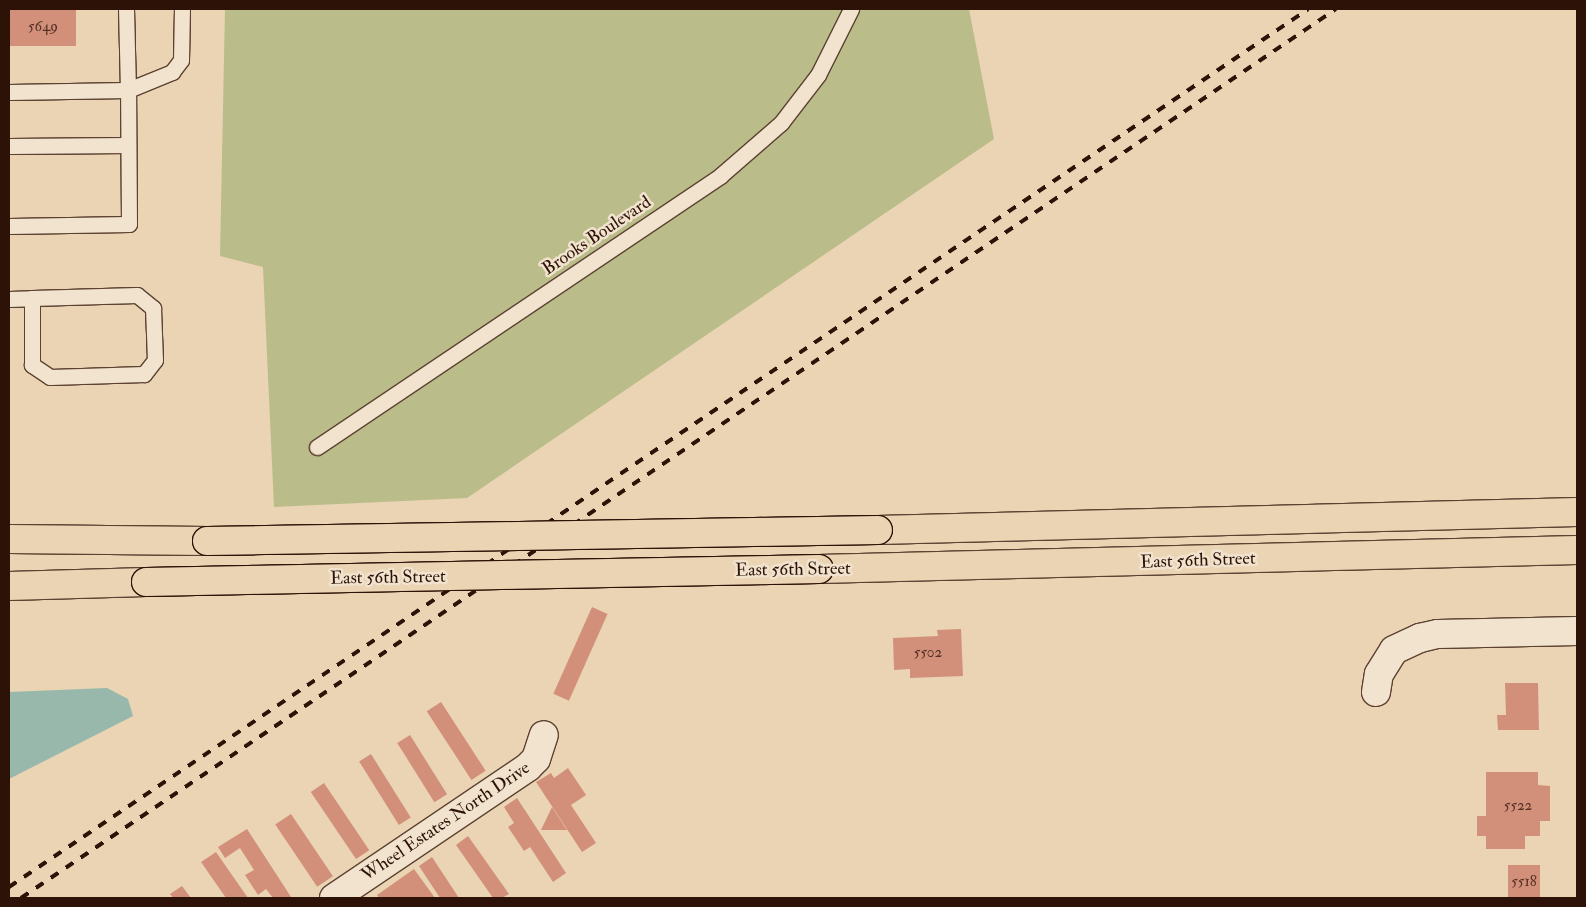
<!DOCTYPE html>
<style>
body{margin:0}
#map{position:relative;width:1586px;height:907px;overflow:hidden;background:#ead4b3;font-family:"IM FELL Double Pica",serif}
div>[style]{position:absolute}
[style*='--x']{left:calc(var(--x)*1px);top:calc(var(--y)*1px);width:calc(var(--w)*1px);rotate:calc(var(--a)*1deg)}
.green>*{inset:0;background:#babc8a}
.water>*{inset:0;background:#98b8ac}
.building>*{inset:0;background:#d2907a;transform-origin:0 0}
.roads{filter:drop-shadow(1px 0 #5c4232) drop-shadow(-1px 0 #5c4232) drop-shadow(0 1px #5c4232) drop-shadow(0 -1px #5c4232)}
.service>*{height:15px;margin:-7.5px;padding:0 7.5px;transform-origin:7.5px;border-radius:7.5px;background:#f1e3ce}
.minor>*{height:28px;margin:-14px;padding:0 14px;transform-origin:14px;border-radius:14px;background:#f1e3ce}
.primary>*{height:28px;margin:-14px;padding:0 14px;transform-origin:14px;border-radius:14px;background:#ead4b3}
.rail>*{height:4px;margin-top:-2px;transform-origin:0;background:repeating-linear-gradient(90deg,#2d1207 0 9px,transparent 0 18px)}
.bridges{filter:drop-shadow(1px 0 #2d1207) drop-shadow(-1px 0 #2d1207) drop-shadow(0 1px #2d1207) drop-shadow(0 -1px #2d1207)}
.primary-bridge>*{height:28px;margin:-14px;padding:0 14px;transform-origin:14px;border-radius:14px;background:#ead4b3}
span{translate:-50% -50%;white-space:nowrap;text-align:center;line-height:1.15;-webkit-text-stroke:5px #f1e3ce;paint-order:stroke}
.number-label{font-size:15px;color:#563224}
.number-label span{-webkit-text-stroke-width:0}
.street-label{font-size:18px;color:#2d1207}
.frame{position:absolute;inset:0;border:10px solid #2d1207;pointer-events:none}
</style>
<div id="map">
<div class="green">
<i style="clip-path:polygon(225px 9px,969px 9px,994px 139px,467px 498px,274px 507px,263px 267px,220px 256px)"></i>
</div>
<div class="water">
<i style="clip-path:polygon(107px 688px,128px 699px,133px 716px,9px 779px,9px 692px)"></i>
</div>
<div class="building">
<i style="left:9px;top:9px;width:67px;height:37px"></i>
<i style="left:592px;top:607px;width:17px;height:95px;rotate:24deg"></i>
<i style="clip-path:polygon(961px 629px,963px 676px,910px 678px,910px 669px,894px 670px,893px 638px,938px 636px,937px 630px)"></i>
<i style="clip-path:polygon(1505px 683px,1538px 683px,1539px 730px,1498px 730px,1497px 715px,1506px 715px)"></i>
<i style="left:441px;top:702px;width:82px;height:17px;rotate:57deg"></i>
<i style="left:410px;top:735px;width:70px;height:15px;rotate:58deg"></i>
<i style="left:371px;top:754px;width:75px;height:14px;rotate:58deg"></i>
<i style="clip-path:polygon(568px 768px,586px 795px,571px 805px,596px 843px,582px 852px,536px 782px,551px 773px,554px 778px)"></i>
<i style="clip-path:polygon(1486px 772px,1538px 772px,1538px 785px,1550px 786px,1550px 821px,1540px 821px,1540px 836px,1525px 836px,1525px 849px,1486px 849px,1486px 836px,1477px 836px,1477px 816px,1486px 816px)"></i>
<i style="left:324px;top:783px;width:81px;height:16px;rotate:56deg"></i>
<i style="clip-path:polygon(517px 798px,566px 873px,553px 882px,530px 847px,524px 851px,508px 827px,514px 823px,504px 807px)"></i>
<i style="clip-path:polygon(552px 807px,567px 830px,541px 830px)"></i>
<i style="left:291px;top:814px;width:75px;height:19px;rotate:56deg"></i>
<i style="clip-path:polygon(247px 829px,291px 897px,290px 898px,273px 898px,266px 889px,258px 895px,245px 875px,254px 870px,240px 848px,225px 858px,218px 847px)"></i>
<i style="clip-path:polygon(468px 836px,509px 894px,502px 898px,493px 898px,456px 845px)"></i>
<i style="clip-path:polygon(216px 852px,248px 898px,226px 898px,201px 862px)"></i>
<i style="clip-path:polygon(432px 857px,459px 898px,440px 898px,419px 866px)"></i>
<i style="left:1540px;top:865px;width:33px;height:32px;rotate:90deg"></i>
<i style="clip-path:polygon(414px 869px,435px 898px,379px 898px,377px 895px)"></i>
<i style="clip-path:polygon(182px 886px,191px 898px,173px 898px,170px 894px)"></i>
</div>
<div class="roads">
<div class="service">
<i style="--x:9;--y:92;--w:119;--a:-1"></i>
<i style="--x:128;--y:90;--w:81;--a:-91.4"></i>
<i style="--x:9;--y:146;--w:119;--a:-0.5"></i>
<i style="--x:9;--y:226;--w:120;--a:-1"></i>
<i style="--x:129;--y:224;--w:134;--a:-90.4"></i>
<i style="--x:128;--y:90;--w:48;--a:-22.2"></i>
<i style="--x:172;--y:72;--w:15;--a:-53"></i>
<i style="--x:181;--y:60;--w:51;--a:-88.9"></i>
<i style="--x:9;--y:299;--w:23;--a:-2"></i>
<i style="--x:32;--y:298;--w:105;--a:-1.6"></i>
<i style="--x:137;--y:295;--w:21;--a:39"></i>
<i style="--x:153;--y:308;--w:52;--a:87.8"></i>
<i style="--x:155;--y:360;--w:18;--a:128"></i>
<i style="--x:144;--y:374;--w:94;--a:178.2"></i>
<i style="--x:50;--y:377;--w:22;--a:-146"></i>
<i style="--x:32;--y:365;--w:67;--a:-90"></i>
<i style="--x:317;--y:447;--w:486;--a:-33.9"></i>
<i style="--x:720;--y:176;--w:81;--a:-41"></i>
<i style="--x:781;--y:123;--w:61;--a:-52.4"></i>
<i style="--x:818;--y:75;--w:74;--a:-63.4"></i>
</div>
<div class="minor">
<i style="--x:1376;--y:692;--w:18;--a:-81"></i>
<i style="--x:1379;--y:674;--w:28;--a:-58"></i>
<i style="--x:1394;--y:650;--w:29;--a:-25"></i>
<i style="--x:1420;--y:638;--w:18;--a:-13"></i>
<i style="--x:1438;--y:634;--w:139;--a:-1.2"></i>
<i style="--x:334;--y:898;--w:234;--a:-34"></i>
<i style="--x:528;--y:767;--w:11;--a:-45"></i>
<i style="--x:536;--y:759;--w:25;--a:-72"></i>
</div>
<div class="primary">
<i style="--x:878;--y:530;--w:699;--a:-1.48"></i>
<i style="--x:9;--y:539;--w:198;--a:0.6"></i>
<i style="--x:819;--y:569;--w:758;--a:-1.44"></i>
<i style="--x:9;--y:586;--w:137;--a:-1.7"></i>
</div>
</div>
<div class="rail">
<i style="--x:9;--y:887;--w:1568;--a:-34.05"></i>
<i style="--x:21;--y:898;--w:1587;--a:-34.06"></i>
</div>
<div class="bridges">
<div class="primary-bridge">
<i style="--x:207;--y:541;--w:671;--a:-0.94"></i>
<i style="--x:146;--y:582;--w:673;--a:-1.11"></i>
</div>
</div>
<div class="number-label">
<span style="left:43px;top:27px">5649</span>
<span style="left:928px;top:653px">5502</span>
<span style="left:1518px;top:806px">5522</span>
<span style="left:1524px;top:882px">5518</span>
</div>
<div class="street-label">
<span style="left:597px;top:236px;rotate:-34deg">Brooks Boulevard</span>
<span style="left:1198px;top:561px;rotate:-2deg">East 56th Street</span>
<span style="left:793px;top:570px;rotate:-1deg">East 56th Street</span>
<span style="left:388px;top:578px;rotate:-1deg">East 56th Street</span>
<span style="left:446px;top:822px;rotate:-34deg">Wheel Estates North Drive</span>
</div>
<div class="frame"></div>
</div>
